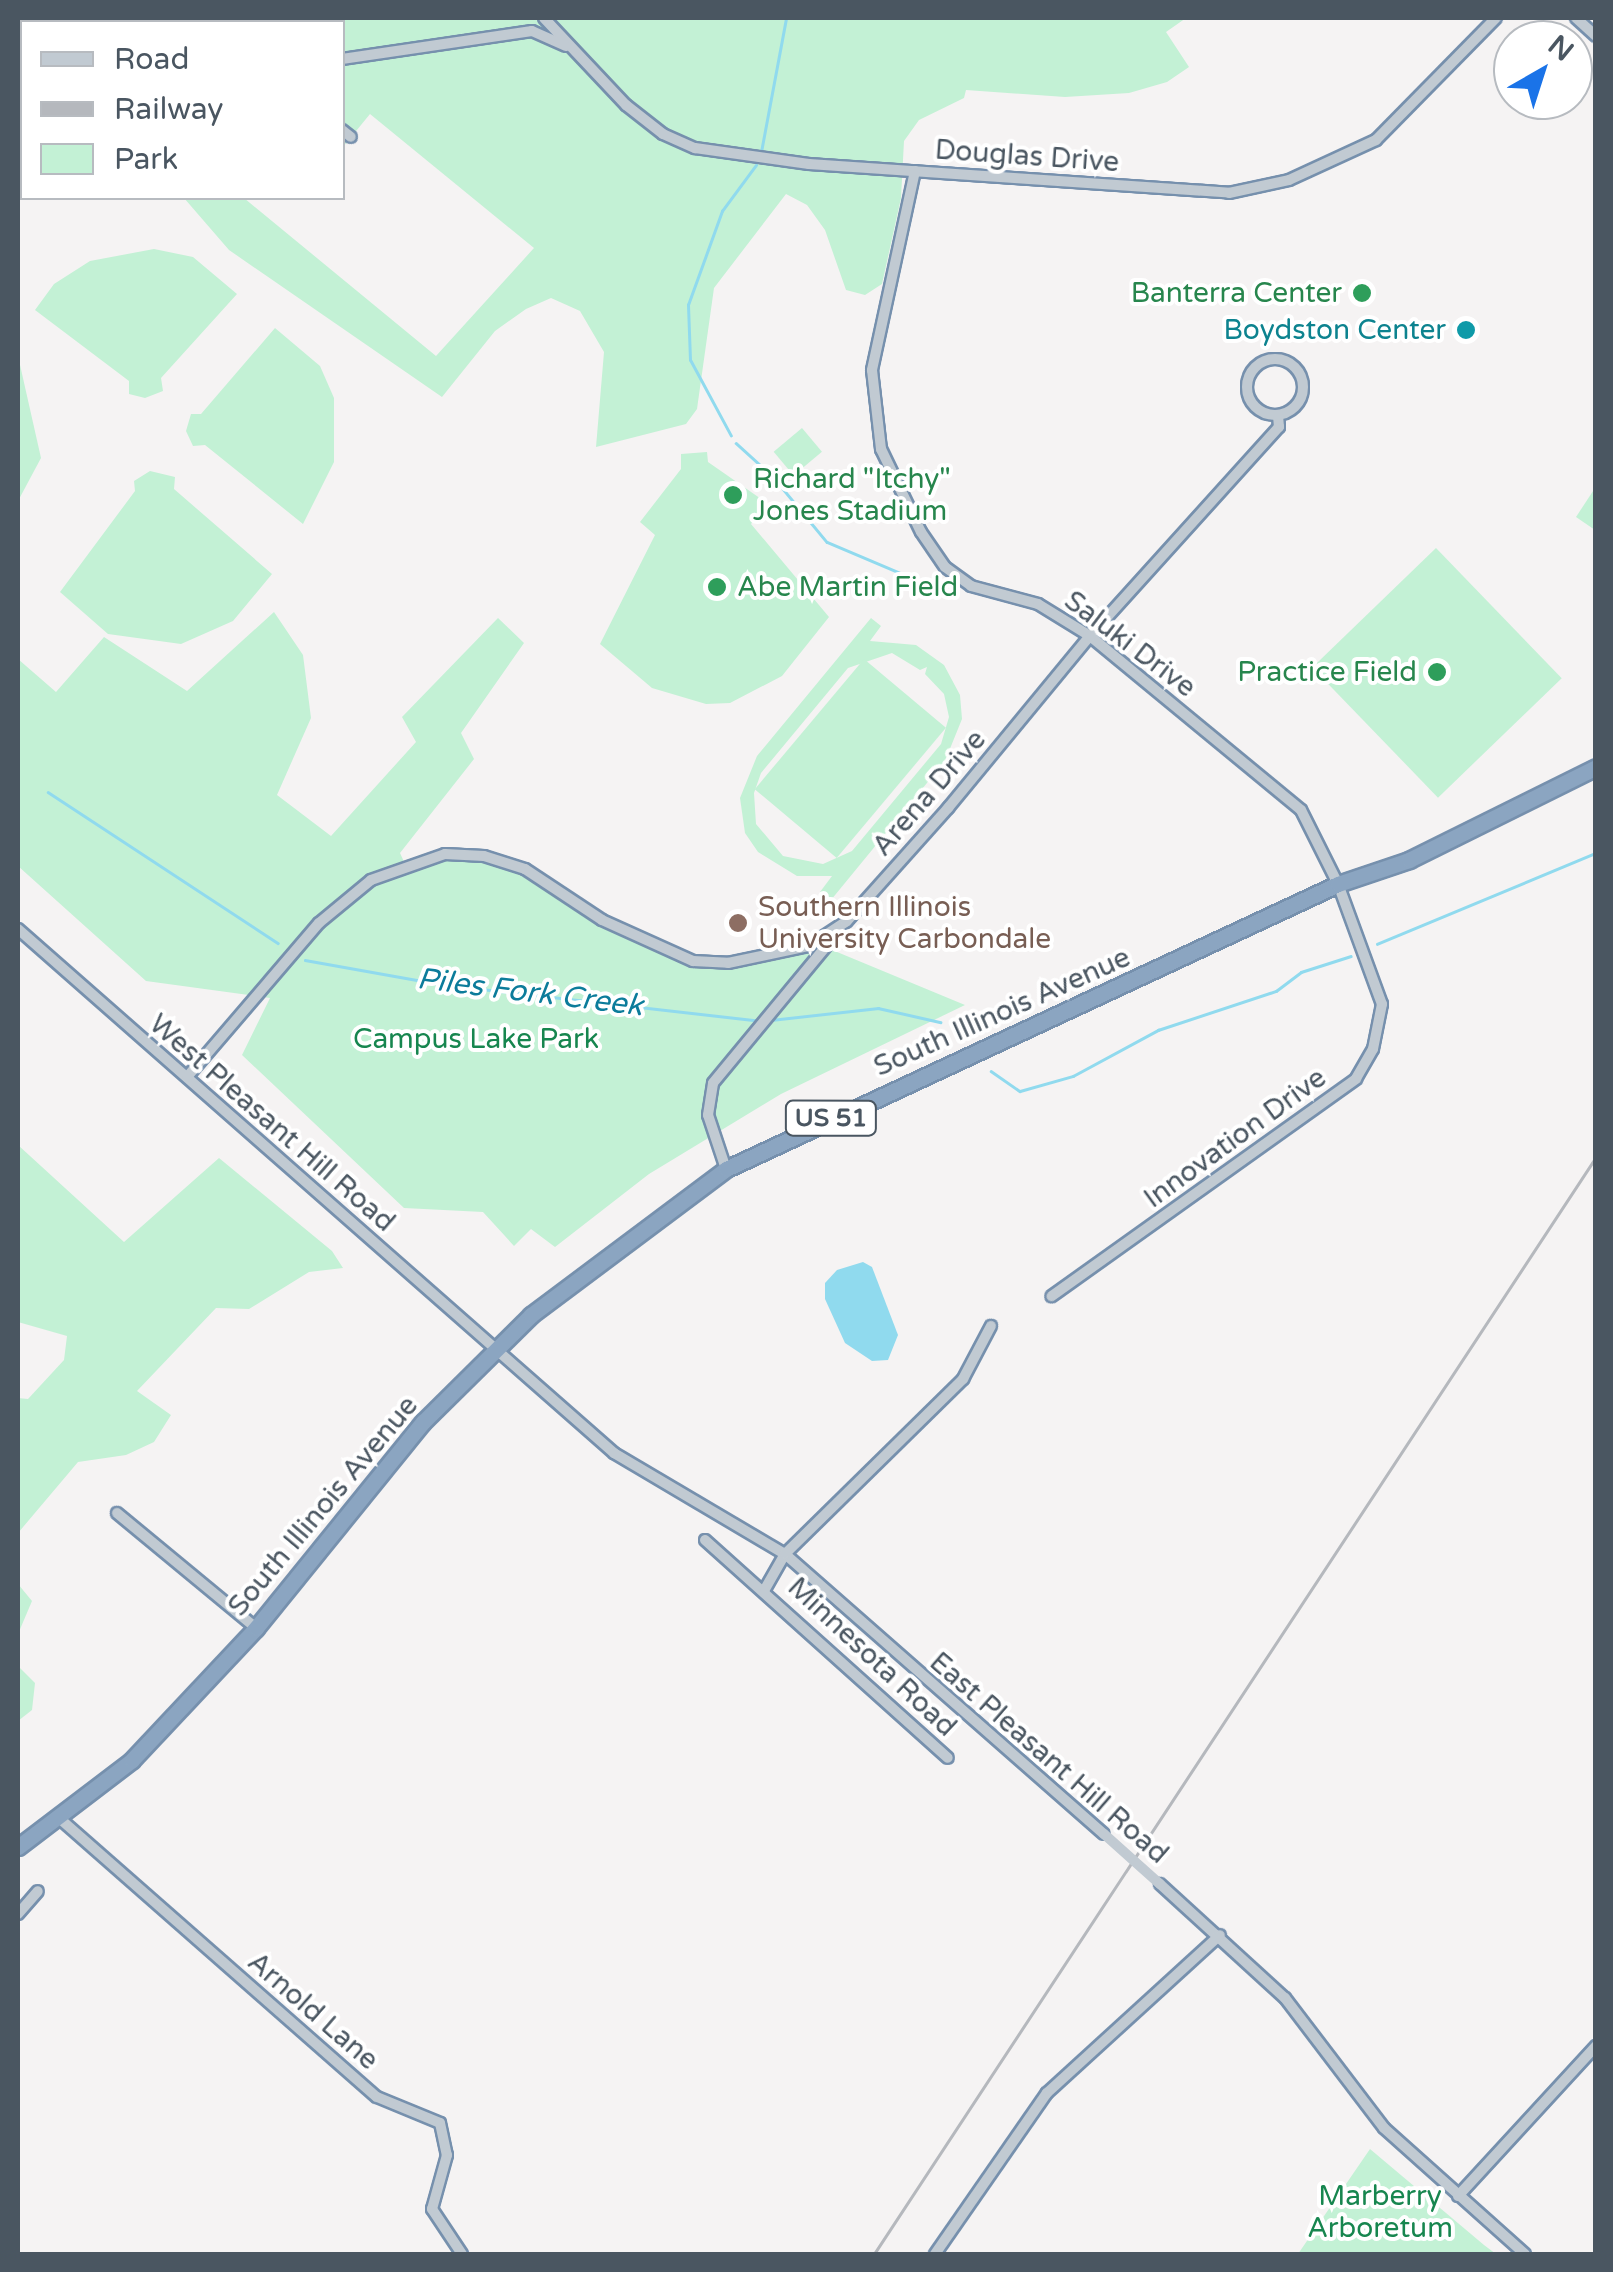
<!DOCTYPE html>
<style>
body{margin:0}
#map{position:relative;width:1613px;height:2272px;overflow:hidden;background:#f5f3f3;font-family:"Varela Round",sans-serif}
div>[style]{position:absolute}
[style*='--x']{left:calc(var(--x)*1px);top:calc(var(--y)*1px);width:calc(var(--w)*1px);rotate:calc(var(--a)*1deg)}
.green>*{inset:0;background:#c3f1d5;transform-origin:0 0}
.water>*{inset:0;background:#90daee}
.stream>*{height:2.5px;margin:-1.25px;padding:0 1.25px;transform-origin:1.25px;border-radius:1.25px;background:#90daee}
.roads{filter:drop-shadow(2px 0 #7690ad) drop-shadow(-2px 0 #7690ad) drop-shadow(0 2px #7690ad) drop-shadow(0 -2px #7690ad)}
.minor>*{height:10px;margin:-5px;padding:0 5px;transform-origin:5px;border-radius:5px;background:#c1cad2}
.minor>.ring{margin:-5px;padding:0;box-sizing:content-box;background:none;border:10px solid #c1cad2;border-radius:50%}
.highway>*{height:15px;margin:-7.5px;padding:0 7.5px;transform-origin:7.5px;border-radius:7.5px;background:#8ba5c1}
.rail>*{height:2.5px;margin:-1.25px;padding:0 1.25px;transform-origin:1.25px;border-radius:1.25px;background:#b5b8bd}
.minor-bridge>*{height:10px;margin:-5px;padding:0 5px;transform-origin:5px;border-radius:5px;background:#c1cad2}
.dots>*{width:28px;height:28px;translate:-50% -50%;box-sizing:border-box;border:5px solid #fff;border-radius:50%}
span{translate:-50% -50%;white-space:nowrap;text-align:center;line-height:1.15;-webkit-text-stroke:8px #fff;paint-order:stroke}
.shield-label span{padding:2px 8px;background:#fff;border:2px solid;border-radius:8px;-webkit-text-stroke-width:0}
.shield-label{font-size:25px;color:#4a5661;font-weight:700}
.street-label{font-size:28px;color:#4a5661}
.leisure-label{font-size:28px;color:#27864d}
.right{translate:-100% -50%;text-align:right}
.left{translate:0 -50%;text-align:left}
.culture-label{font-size:28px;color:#0d838f}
.education-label{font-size:28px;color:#785e54}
.park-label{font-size:28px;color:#17864f}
.water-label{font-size:30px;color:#0c7c9b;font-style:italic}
.frame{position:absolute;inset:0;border:20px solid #4a5661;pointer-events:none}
.legend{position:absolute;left:20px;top:20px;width:325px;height:180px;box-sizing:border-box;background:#fff;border:2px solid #b7bbc0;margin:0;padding:12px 18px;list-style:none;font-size:30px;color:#4a5661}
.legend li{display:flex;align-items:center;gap:20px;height:50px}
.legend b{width:50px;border:2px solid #b7bbc0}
.north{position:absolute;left:1493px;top:20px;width:100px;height:100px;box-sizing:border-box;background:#fff;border:2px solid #b7bbc0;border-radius:50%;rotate:39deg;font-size:28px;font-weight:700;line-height:40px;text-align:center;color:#4a5661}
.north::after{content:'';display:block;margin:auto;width:35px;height:45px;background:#1a73e8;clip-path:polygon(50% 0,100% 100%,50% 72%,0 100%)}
</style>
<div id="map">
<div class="green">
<i style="clip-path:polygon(18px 18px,79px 18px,22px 22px,18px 86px)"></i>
<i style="clip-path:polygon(182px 18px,1186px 18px,1166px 32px,1189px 67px,1167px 82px,1129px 93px,1065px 97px,966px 90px,964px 98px,919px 120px,904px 141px,901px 198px,882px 284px,865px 295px,846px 290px,825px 230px,807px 205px,786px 194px,714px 288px,697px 409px,686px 424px,596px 447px,604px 352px,580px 311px,551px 298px,526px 309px,495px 331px,442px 397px,229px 250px,184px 198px,244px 198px,436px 356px,534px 248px,370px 114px,343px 147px,342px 22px)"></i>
<i style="clip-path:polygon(154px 249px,193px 257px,237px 294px,161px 378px,163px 391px,145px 398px,129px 394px,129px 381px,35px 310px,54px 284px,90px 261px)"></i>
<i style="clip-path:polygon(275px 328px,320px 366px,334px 398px,334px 462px,303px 524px,205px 445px,193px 446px,186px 431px,191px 414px,201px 414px)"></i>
<i style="clip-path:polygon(18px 356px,41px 458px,18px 501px)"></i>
<i style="left:802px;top:428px;width:31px;height:37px;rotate:50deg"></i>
<i style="clip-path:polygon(707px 452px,708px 462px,767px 503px,751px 524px,829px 617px,782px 676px,730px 703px,706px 704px,652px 688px,600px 644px,655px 535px,640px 522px,681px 469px,681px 454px)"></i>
<i style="clip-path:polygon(150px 471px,175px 477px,174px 489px,272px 574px,233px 621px,181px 644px,108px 634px,60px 592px,135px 491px,134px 481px)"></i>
<i style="clip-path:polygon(1595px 488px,1595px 530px,1576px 517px)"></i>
<i style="left:1436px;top:548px;width:181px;height:172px;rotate:46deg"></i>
<i style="clip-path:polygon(274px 612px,303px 655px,311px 718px,277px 795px,331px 836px,416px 742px,402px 717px,498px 618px,524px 643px,461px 733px,474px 759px,400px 853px,405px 864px,445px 854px,505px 862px,654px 948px,728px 963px,825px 947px,965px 1005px,781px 1094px,649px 1174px,555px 1247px,531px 1229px,514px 1246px,483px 1212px,404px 1208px,242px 1055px,270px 998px,146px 981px,18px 866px,18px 659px,56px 692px,104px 637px,187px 691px)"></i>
<i style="clip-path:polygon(evenodd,871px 618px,881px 626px,870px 641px,916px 645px,944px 665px,960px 695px,962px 719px,945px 761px,831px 900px,820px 892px,832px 876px,797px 876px,758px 852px,745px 833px,740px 798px,757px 756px,871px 618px,892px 653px,920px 670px,927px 667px,925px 674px,944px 694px,949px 717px,941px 744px,852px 851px,823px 864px,783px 856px,756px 824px,754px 793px,761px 773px,848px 668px,892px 653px)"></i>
<i style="left:864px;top:659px;width:107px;height:170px;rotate:40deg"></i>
<i style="clip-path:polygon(18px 1145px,124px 1242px,219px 1158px,332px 1251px,343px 1268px,309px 1272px,249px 1309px,216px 1308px,137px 1391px,171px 1415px,154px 1442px,126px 1455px,78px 1462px,18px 1533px,18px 1398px,28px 1399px,64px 1360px,67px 1336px,18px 1322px)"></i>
<i style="clip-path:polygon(18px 1584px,32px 1601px,18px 1634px)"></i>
<i style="clip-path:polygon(18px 1666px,35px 1683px,32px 1710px,18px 1721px)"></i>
<i style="clip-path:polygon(1370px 2149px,1484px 2245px,1496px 2254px,1298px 2254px)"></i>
</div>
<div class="water">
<i style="clip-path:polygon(863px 1262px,872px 1267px,898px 1335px,888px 1360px,872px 1361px,845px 1343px,825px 1299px,825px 1283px,837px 1270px)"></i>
</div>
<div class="stream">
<i style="--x:761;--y:152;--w:136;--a:-79.4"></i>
<i style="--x:731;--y:436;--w:86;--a:-118.3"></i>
<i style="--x:690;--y:360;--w:55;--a:-92.1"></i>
<i style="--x:688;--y:305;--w:100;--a:-70.1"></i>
<i style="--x:722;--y:211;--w:57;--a:-53.5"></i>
<i style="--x:736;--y:443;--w:55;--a:42.1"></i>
<i style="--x:779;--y:484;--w:75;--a:50.4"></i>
<i style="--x:827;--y:542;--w:134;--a:22.9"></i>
<i style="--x:48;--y:792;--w:275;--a:33.3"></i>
<i style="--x:1377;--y:944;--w:237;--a:-22.6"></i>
<i style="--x:305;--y:960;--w:143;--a:10.1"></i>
<i style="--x:446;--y:985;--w:311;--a:6.5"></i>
<i style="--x:771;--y:1020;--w:108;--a:-6.4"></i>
<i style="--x:878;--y:1008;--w:64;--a:12.7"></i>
<i style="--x:991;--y:1071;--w:35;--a:35"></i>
<i style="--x:1020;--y:1091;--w:55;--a:-15.8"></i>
<i style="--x:1073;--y:1076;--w:97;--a:-28.4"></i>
<i style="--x:1158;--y:1030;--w:124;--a:-18.3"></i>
<i style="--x:1276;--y:991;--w:31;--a:-37"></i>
<i style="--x:1301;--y:972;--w:52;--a:-17.7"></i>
</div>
<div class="roads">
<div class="minor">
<i style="--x:544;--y:18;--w:120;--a:46.7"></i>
<i style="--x:626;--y:105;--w:47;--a:38.1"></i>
<i style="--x:663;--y:134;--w:35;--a:24"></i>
<i style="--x:695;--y:148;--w:115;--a:8"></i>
<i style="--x:809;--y:164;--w:421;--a:3.9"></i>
<i style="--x:1229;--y:193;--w:61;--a:-12.2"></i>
<i style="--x:1289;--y:180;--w:96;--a:-24.7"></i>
<i style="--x:1376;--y:140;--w:171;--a:-45.5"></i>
<i style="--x:1576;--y:18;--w:27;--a:42"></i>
<i style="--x:342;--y:59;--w:192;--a:-8.4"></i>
<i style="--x:532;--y:31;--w:37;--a:24"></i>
<i style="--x:342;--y:130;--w:11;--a:38"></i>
<i style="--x:915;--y:171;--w:204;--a:102.2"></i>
<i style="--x:872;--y:370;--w:80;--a:83.5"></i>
<i style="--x:881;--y:449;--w:92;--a:64.3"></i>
<i style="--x:921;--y:532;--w:42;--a:55.6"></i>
<i style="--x:945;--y:567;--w:32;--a:36"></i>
<i style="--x:971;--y:586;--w:69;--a:15"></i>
<i style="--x:1038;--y:604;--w:61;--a:31.6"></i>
<i style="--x:1090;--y:636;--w:273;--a:39.5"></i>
<i style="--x:1301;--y:810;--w:83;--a:63.4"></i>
<i style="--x:1338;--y:884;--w:128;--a:69.9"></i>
<i style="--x:1382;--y:1004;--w:46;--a:101.3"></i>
<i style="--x:1373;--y:1049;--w:34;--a:120"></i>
<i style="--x:1356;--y:1079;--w:374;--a:144.5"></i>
<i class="ring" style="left:1247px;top:359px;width:46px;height:46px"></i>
<i style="--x:18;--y:929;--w:794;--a:41.32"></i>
<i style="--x:614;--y:1453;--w:199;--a:30.6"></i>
<i style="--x:785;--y:1554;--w:424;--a:41.3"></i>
<i style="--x:187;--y:1077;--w:203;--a:-49.4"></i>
<i style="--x:319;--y:923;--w:67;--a:-39.6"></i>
<i style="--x:371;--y:880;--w:78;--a:-19.4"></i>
<i style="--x:445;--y:854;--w:39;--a:3"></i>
<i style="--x:484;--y:856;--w:43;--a:17.6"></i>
<i style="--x:525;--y:869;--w:92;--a:33.5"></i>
<i style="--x:602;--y:920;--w:100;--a:24.3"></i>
<i style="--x:693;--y:961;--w:35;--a:3"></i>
<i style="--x:728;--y:963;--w:83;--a:-11.9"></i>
<i style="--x:809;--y:946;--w:45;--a:-33.3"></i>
<i style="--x:847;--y:921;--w:152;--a:-48.2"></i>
<i style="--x:948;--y:808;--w:223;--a:-50.5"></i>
<i style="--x:1090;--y:636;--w:282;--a:-47.9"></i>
<i style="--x:1279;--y:427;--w:12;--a:-95"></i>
<i style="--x:726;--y:1169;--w:57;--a:-108.4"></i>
<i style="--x:708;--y:1115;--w:32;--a:-81"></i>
<i style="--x:713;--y:1083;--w:195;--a:-50.4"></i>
<i style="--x:117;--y:1513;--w:180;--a:39.6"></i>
<i style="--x:705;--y:1540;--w:326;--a:41.9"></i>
<i style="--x:765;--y:1589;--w:40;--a:-60.3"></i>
<i style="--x:785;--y:1554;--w:250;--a:-44.5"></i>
<i style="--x:963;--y:1379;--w:60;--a:-62.2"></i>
<i style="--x:58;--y:1817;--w:424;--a:41.3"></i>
<i style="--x:377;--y:2097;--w:68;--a:22.4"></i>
<i style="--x:440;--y:2123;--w:33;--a:78"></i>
<i style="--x:447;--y:2155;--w:56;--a:105.5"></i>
<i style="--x:432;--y:2209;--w:54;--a:56.3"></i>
<i style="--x:1160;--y:1884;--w:169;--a:42.4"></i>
<i style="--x:1285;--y:1998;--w:163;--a:52.7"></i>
<i style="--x:1384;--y:2128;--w:189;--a:41.8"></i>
<i style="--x:18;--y:1914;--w:30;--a:-49"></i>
<i style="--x:1458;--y:2196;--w:204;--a:-47.4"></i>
<i style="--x:935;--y:2254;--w:196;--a:-55.2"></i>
<i style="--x:1047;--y:2093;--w:234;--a:-42.4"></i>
</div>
<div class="highway">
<i style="--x:18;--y:1847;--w:143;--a:-37.3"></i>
<i style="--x:132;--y:1760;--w:181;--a:-46.8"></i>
<i style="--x:256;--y:1628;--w:265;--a:-51"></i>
<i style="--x:423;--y:1422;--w:152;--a:-44.7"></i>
<i style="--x:531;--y:1315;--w:244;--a:-36.8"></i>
<i style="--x:726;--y:1169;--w:675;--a:-24.97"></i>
<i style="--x:1338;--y:884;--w:75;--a:-18.7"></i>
<i style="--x:1409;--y:860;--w:209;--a:-26.4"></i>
</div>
</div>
<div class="rail">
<i style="--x:874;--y:2254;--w:1313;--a:-56.65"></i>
</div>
<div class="minor-bridge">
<i style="--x:1104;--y:1834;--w:75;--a:41.8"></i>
</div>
<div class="dots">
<i style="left:1362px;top:293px;background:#2e9e5b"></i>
<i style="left:1466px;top:330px;background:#0f9aa8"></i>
<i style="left:733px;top:495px;background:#2e9e5b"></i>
<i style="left:717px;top:587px;background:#2e9e5b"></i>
<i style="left:1437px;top:672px;background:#2e9e5b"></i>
<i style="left:738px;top:923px;background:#8d6e63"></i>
</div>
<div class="shield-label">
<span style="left:831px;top:1118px">US 51</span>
</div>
<div class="street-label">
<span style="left:1027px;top:156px;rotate:4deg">Douglas Drive</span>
<span style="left:1130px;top:644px;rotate:37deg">Saluki Drive</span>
<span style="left:929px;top:793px;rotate:-49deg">Arena Drive</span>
<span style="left:1002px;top:1012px;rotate:-24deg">South Illinois Avenue</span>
<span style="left:272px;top:1123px;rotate:41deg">West Pleasant Hill Road</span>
<span style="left:1235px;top:1138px;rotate:-36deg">Innovation Drive</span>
<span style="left:323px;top:1506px;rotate:-50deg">South Illinois Avenue</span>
<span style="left:872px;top:1657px;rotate:43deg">Minnesota Road</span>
<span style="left:1049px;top:1758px;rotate:41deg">East Pleasant Hill Road</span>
<span style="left:313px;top:2011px;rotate:41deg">Arnold Lane</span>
</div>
<div class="leisure-label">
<span class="right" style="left:1342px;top:293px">Banterra Center</span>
<span class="left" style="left:753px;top:495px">Richard "Itchy"<br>Jones Stadium</span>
<span class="left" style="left:737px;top:587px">Abe Martin Field</span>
<span class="right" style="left:1417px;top:672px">Practice Field</span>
</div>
<div class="culture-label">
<span class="right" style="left:1446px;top:330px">Boydston Center</span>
</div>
<div class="education-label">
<span class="left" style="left:758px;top:923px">Southern Illinois<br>University Carbondale</span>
</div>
<div class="park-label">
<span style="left:476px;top:1039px">Campus Lake Park</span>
<span style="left:1380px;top:2212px">Marberry<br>Arboretum</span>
</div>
<div class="water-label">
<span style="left:530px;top:993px;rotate:7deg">Piles Fork Creek</span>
</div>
<div class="frame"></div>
<ul class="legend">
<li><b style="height:12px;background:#c1cad2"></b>Road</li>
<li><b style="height:12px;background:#b5b8bd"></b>Railway</li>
<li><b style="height:28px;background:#c3f1d5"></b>Park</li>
</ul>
<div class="north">N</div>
</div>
